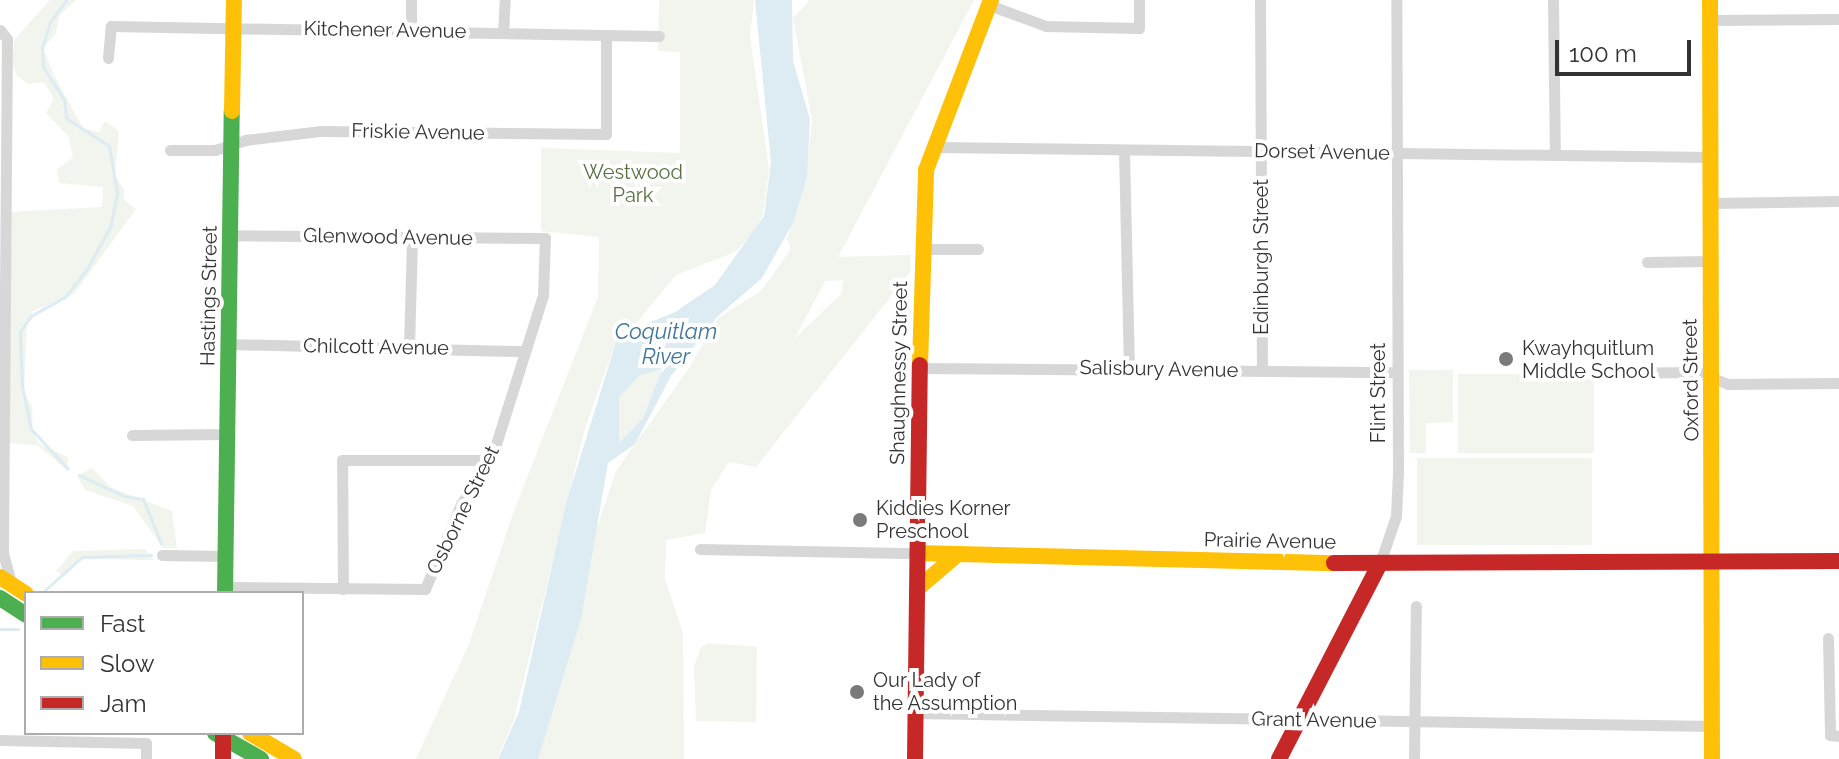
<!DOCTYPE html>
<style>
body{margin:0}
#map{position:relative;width:1839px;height:759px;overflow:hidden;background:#fff;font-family:Raleway,sans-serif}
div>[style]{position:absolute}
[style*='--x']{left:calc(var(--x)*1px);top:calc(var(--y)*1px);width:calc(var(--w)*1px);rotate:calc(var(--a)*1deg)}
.green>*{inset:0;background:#f1f5ed;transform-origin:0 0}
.water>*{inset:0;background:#ddebf3}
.stream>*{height:3px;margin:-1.5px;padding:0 1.5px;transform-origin:1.5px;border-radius:1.5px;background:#ddebf3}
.street>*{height:11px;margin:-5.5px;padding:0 5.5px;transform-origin:5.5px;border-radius:5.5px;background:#d7d7d7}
.fast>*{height:16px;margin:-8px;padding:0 8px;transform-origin:8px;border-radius:8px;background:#4caf50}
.slow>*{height:16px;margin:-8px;padding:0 8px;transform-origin:8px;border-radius:8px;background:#ffc107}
.jam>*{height:16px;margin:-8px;padding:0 8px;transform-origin:8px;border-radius:8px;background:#c62828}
.dots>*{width:22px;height:22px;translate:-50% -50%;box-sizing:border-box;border:4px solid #fff;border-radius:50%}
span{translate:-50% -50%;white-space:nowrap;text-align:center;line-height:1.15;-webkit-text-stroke:8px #fff;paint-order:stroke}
.street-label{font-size:20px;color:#333}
.park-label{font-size:20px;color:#56703f}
.poi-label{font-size:20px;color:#333}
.left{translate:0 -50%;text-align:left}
.water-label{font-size:22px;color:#3f7597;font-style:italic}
.legend{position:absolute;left:24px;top:591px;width:280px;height:144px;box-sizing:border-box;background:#fff;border:2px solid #adadad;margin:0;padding:10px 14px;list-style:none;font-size:24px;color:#333}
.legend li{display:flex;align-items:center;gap:16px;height:40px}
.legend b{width:40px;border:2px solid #adadad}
.scale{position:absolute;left:1555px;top:40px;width:136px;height:36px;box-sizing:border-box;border:4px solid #333;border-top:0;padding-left:10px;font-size:24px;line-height:28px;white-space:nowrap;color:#333;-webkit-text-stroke:6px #fff;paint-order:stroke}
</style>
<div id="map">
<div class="green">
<i style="clip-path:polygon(50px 0,76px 0,59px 16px,56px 33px,43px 48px,55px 77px,83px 128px,99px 132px,105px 121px,119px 131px,115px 176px,124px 189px,124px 200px,136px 209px,74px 294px,33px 311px,27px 322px,24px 393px,32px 406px,33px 433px,39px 444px,68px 457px,67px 470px,37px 445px,8px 443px,11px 212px,102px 207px,103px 187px,59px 183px,57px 169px,73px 158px,69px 137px,46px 113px,54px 99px,44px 82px,28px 84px,17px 76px,12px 62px,15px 39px)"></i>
<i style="clip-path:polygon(659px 0,754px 0,750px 37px,769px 169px,763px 214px,755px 232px,735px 252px,676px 275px,612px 353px,585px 428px,514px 719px,497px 759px,416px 759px,469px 644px,514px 511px,598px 297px,599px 237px,541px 231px,541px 148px,680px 153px,680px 52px,658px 51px)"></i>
<i style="clip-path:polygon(evenodd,810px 0,974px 0,838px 257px,910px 255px,911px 271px,756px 467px,729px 462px,711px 490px,705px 533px,666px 540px,665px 579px,683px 633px,684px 759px,532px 759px,584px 566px,616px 471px,689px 368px,718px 318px,761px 291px,791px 249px,787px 239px,806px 178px,812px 120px,793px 18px,810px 0,843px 280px,842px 293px,795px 338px,825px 281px,843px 280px)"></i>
<i style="clip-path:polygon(662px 369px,643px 418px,619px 443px,619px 396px,640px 375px)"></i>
<i style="clip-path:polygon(1409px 370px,1453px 370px,1453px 422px,1426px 423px,1426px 453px,1410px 453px)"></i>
<i style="left:1458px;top:374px;width:136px;height:79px"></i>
<i style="left:1417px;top:458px;width:175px;height:87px"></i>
<i style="clip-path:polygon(92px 468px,112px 488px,172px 511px,177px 548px,163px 548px,133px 506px,85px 490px,77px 476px)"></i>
<i style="clip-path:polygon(145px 549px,154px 560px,81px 559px,64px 577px,56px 571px,73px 551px)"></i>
<i style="clip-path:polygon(708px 643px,757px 647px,756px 722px,696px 721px,694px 666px,701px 647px)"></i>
</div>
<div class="water">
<i style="clip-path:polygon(evenodd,755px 0,792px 0,793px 61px,810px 119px,807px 177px,793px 223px,762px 278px,717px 317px,671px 376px,635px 444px,608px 463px,581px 619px,538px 759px,498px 759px,519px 712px,566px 503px,618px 336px,675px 312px,715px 285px,764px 216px,771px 162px,755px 0,662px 369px,643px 418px,619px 443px,619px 397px,640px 375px,662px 369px)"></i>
</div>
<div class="stream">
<i style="--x:66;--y:0;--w:27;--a:126"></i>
<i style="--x:50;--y:22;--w:27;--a:107"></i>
<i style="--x:42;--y:48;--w:19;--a:87"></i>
<i style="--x:43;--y:67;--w:38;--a:57"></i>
<i style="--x:64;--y:99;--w:19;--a:84"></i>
<i style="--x:66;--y:118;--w:51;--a:33.1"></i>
<i style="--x:109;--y:146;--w:48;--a:80.3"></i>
<i style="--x:117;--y:193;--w:33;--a:101"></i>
<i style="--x:111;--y:225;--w:50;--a:118.6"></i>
<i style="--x:87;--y:269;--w:36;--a:128"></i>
<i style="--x:65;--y:297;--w:39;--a:151"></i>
<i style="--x:31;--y:316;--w:19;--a:125"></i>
<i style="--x:20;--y:332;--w:54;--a:87.9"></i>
<i style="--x:22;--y:386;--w:44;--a:78.2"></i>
<i style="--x:31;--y:429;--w:54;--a:47.2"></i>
<i style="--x:79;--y:475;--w:50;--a:25"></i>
<i style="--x:124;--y:496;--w:19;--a:9"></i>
<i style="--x:143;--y:499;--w:48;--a:67.8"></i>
<i style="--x:45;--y:590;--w:50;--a:-41.7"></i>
<i style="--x:82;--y:557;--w:69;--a:-1.7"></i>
<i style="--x:0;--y:629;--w:18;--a:0"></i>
</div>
<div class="street">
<i style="--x:1260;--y:0;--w:370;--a:89.7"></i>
<i style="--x:1553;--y:0;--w:155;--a:89.3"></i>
<i style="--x:989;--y:5;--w:61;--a:20.2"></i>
<i style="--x:1046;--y:26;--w:93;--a:1.2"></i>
<i style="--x:1139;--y:28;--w:28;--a:-90"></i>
<i style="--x:1710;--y:20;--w:129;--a:-0.4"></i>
<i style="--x:0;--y:30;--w:11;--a:52"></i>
<i style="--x:7;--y:39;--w:514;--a:90.45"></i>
<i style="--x:3;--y:553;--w:31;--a:75"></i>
<i style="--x:411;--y:31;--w:31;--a:-90"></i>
<i style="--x:503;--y:33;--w:33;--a:-87"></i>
<i style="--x:108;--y:58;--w:32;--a:-85"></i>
<i style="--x:111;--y:26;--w:548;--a:1.05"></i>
<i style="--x:935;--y:147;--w:775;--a:0.74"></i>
<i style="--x:170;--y:150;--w:45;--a:0"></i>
<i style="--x:215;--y:150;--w:32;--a:-18"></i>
<i style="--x:245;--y:140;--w:77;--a:-6.8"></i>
<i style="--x:321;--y:131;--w:285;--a:0.6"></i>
<i style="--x:606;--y:134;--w:99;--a:-90"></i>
<i style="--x:1124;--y:150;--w:218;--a:88.7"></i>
<i style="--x:1710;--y:203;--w:129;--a:-0.9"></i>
<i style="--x:921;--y:249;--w:57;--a:0"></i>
<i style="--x:1647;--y:262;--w:63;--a:-0.9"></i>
<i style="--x:228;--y:344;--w:295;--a:1.4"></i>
<i style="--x:409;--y:347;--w:109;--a:-88.4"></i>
<i style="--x:920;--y:368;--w:477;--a:0.5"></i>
<i style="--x:1599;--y:373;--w:99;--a:-0.6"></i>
<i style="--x:1698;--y:372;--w:32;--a:22"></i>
<i style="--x:1728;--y:384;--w:111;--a:-0.5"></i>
<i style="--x:132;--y:435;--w:94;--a:-0.6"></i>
<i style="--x:700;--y:549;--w:217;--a:1.1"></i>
<i style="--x:162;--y:555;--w:63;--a:0.9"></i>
<i style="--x:1380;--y:563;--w:50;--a:-71.2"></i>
<i style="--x:1396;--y:516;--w:44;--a:-87.4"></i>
<i style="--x:1398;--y:472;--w:472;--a:-90.2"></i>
<i style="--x:225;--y:587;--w:200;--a:0.6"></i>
<i style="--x:425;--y:589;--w:92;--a:-67"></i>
<i style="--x:461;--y:504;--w:53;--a:-55.7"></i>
<i style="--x:491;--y:460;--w:173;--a:-72.5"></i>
<i style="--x:543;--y:295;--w:57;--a:-88"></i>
<i style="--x:545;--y:238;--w:315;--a:-179.5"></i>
<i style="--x:343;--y:589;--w:129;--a:-90.4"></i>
<i style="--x:342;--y:460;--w:149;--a:0"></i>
<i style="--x:1828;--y:638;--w:97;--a:88.8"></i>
<i style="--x:1830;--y:735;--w:9;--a:6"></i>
<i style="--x:916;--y:713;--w:796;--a:0.94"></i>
<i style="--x:0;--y:740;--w:146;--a:1.2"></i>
<i style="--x:146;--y:743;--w:16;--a:90"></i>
<i style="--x:1414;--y:759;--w:153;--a:-89.3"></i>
</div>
<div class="fast">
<i style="--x:225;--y:593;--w:482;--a:-89.2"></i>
<i style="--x:0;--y:598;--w:31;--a:33"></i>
<i style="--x:215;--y:733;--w:53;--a:29.5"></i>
</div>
<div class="slow">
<i style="--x:1710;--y:0;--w:759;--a:89.85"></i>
<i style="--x:232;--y:111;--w:111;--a:-89"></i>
<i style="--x:920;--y:365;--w:195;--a:-88.2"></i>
<i style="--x:926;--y:170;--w:182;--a:-69.1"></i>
<i style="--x:917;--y:553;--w:417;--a:1.4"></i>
<i style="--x:0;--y:577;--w:31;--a:33"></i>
<i style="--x:917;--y:589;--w:54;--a:-40.5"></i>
<i style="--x:250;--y:733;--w:51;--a:30.6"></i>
</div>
<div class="jam">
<i style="--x:1334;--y:563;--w:505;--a:-0.23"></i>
<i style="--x:223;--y:733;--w:26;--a:90"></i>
<i style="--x:915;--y:759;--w:394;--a:-89.3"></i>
<i style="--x:1279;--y:759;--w:220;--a:-62.7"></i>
</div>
<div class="dots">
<i style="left:1506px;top:359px;background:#7a7a7a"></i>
<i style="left:860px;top:520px;background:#7a7a7a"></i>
<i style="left:857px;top:692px;background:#7a7a7a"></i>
</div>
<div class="street-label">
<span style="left:385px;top:30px;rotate:1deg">Kitchener Avenue</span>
<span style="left:418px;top:132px;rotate:1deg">Friskie Avenue</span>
<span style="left:1322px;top:152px;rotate:1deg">Dorset Avenue</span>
<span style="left:388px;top:237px;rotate:1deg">Glenwood Avenue</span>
<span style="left:1261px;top:257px;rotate:-90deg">Edinburgh Street</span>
<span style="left:209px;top:296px;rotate:-89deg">Hastings Street</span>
<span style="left:376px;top:347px;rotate:1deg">Chilcott Avenue</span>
<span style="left:1159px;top:369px;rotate:1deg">Salisbury Avenue</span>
<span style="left:899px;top:373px;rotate:-89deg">Shaughnessy Street</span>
<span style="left:1691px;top:380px;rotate:-91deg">Oxford Street</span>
<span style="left:1378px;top:393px;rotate:-90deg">Flint Street</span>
<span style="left:463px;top:510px;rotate:-64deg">Osborne Street</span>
<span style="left:1270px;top:541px;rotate:1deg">Prairie Avenue</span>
<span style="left:1314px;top:720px;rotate:1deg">Grant Avenue</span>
</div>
<div class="park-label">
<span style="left:633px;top:184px">Westwood<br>Park</span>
</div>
<div class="poi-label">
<span class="left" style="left:1522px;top:360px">Kwayhquitlum<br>Middle School</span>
<span class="left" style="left:876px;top:520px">Kiddies Korner<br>Preschool</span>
<span class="left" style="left:873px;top:692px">Our Lady of<br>the Assumption</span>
</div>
<div class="water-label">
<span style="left:666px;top:344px">Coquitlam<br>River</span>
</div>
<ul class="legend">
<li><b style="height:10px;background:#4caf50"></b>Fast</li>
<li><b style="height:10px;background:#ffc107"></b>Slow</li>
<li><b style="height:10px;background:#c62828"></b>Jam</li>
</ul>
<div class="scale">100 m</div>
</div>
